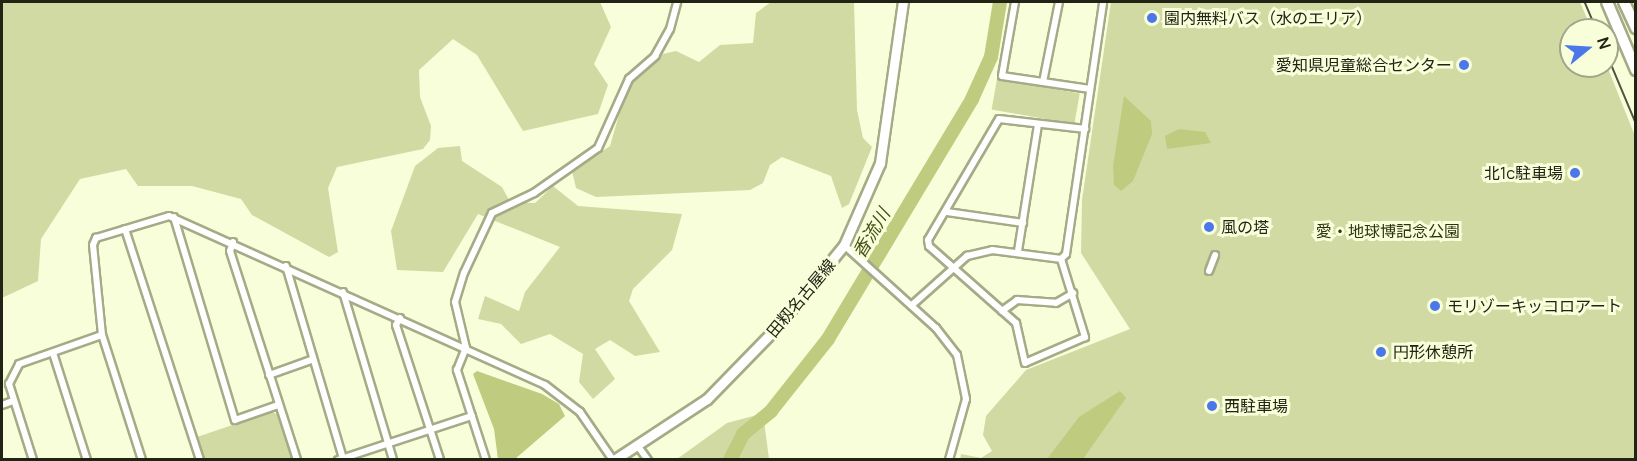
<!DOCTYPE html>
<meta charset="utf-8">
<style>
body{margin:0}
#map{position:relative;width:1637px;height:461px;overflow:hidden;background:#f7fed9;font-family:Manrope,"Noto Sans JP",sans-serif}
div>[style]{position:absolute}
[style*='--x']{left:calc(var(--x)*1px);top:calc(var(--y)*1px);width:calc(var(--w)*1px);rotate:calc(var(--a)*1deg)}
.green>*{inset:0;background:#d1daa3;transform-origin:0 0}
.water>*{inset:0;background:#bfcb7e}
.river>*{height:14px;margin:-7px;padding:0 7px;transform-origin:7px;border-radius:7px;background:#bfcb7e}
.roads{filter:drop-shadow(2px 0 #a4ab87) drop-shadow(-2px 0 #a4ab87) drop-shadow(0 2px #a4ab87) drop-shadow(0 -2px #a4ab87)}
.minor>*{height:6px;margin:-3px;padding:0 3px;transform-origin:3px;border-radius:3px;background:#fff}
.secondary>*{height:9px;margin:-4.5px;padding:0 4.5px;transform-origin:4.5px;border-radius:4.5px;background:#fff}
.primary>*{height:10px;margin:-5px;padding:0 5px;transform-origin:5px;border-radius:5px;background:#fff}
.tram>*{height:1.5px;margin:-0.75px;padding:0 0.75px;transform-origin:0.75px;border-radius:0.75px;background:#4f5340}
.dots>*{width:16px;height:16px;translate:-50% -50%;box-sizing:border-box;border:3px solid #f7fed9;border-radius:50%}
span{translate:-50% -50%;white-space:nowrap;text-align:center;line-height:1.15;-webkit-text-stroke:6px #f7fed9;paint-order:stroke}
.poi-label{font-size:16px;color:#212315}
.left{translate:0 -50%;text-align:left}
.right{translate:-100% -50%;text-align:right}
.park-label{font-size:16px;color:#2f3312}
.street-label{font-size:16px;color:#212315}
.water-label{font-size:18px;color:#474e16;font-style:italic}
.frame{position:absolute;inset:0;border:3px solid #212315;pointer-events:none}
.north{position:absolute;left:1559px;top:18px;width:60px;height:60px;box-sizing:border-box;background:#f7fed9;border:2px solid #a1a68b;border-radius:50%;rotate:72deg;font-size:16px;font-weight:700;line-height:24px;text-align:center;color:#212315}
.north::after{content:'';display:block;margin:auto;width:21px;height:27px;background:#4c77ea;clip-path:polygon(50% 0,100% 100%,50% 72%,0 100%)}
</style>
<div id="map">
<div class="green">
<i style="clip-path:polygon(2px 2px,600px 2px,611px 27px,594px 64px,608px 85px,598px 114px,523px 131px,477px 55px,453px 39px,419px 70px,420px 97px,431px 126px,430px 140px,423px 149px,337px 167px,328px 188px,338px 252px,329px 257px,252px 215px,241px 199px,192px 186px,138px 186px,126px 169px,80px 179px,41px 239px,38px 281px,2px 298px)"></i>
<i style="clip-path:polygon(771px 2px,854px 2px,857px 110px,863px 138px,872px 147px,849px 204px,842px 208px,831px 176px,782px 157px,770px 165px,763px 183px,750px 190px,596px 197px,576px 188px,572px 171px,610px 146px,627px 87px,663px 54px,676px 51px,699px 62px,720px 45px,753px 43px,756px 13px)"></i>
<i style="clip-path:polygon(1111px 2px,1580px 2px,1592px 30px,1571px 30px,1571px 66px,1607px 66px,1635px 136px,1635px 459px,960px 460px,961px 454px,981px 458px,992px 451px,983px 435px,986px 416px,1026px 370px,1130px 329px,1081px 253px,1082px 200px)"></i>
<i style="left:997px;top:79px;width:84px;height:31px;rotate:10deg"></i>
<i style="clip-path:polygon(460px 146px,462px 161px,502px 187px,510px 202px,535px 203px,553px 186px,578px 206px,682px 214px,672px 250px,633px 289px,629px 301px,660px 352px,635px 356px,610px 340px,595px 349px,615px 379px,593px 399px,579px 382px,583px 354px,550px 334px,521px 344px,501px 324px,478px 319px,485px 296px,519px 311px,525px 292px,560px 247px,478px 214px,443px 272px,397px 270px,391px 231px,415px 166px,438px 148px)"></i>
<i style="clip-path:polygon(271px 412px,277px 414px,292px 459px,204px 459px,197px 437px)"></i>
<i style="clip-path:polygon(757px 415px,764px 421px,769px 459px,677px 459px,727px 423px)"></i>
</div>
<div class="water">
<i style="clip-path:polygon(1124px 96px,1151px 121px,1152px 134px,1133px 181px,1121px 191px,1114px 185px,1113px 166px)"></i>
<i style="clip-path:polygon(1179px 129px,1205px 132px,1211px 143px,1167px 149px,1165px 136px)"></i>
<i style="clip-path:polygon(477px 371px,542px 394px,559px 404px,565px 416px,515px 459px,498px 459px,494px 429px,473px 374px)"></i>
<i style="clip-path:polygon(1120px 391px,1126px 398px,1083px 459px,1047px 459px,1079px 417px)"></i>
</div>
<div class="river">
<i style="--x:730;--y:460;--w:29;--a:-63"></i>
<i style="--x:743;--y:434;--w:36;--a:-39"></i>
<i style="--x:771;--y:411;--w:92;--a:-51.6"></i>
<i style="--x:828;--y:339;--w:280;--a:-59"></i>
<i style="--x:972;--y:99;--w:46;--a:-65.7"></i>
<i style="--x:991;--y:57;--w:56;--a:-80.7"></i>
</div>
<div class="roads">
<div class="minor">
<i style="--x:1015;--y:2;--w:75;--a:100"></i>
<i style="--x:1002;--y:76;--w:89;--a:8.4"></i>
<i style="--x:1043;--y:82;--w:82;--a:-78.7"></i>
<i style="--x:947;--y:212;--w:77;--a:8.2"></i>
<i style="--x:174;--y:217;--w:212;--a:73.3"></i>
<i style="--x:235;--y:420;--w:46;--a:-19.2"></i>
<i style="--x:125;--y:229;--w:243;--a:72"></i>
<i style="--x:233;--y:242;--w:9;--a:108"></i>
<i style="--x:230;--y:251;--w:219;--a:72.2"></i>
<i style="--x:844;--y:245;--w:124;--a:42.1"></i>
<i style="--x:936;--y:328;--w:34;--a:52"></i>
<i style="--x:957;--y:355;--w:45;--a:78.4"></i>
<i style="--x:966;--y:399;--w:63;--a:105.6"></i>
<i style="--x:1018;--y:251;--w:128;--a:-81"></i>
<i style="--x:1061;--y:259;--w:82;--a:72.9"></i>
<i style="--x:1085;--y:337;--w:65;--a:156.6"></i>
<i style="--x:1025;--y:363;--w:41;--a:-102.7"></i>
<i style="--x:1016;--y:323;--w:116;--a:-138.5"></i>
<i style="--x:929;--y:246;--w:6;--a:-99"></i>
<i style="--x:928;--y:240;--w:140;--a:-59.6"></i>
<i style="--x:999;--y:119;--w:87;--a:6.6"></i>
<i style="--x:286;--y:266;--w:200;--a:73.5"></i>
<i style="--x:1209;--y:271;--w:17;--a:-69"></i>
<i style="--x:343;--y:292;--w:175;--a:73.4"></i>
<i style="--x:912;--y:305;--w:74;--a:-41.7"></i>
<i style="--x:967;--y:256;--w:26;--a:-13"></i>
<i style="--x:992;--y:250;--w:70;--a:7.4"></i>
<i style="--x:1061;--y:259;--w:7;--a:-45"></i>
<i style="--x:1066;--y:254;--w:255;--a:-81.6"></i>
<i style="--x:1002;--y:311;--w:19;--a:-36"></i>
<i style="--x:1017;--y:300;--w:39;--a:4"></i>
<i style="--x:1056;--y:303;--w:20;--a:-30"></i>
<i style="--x:400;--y:318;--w:8;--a:120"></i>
<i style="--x:396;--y:325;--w:142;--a:71.9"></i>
<i style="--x:53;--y:353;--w:112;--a:72.4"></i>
<i style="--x:269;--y:375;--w:45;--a:-19.7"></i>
<i style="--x:2;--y:405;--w:12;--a:-20"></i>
<i style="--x:637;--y:445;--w:19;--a:54"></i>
<i style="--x:33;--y:460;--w:80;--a:-107.5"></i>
<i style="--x:9;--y:384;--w:22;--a:-63"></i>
<i style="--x:19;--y:364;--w:88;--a:-19.3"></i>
<i style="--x:142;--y:460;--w:131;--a:-107.7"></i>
<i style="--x:102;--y:335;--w:90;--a:-95.7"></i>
<i style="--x:93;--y:245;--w:8;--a:-67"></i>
<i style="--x:96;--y:238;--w:76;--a:-16.8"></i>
<i style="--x:169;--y:216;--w:412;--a:24.2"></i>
<i style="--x:545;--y:385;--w:44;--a:37.6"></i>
<i style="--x:580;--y:412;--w:58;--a:55.5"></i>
<i style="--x:338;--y:460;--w:141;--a:-18.2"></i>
<i style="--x:486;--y:460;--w:95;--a:-107.9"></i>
<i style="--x:457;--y:370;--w:24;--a:-68"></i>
<i style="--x:466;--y:348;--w:47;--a:-103.4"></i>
<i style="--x:455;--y:302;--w:30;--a:-73"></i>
<i style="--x:464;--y:273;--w:66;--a:-65"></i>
<i style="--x:492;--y:213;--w:47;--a:-25.5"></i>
<i style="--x:534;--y:193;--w:78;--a:-35.1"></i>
<i style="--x:598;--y:148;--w:76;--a:-65.8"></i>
<i style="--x:629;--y:79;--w:35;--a:-41"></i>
<i style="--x:655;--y:56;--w:31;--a:-61"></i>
<i style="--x:670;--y:29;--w:28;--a:-75"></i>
</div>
<div class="secondary">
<i style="--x:614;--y:460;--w:111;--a:-33.3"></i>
<i style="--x:707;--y:399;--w:100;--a:-45.8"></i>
<i style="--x:777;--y:327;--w:106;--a:-50.7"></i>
<i style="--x:844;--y:245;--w:90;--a:-66.3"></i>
<i style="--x:880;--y:163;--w:163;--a:-81.9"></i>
</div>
<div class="primary">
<i style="--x:1607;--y:2;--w:74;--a:66.9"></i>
<i style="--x:1624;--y:2;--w:29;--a:65"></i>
</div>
</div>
<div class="tram">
<i style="--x:1585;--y:2;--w:30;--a:67"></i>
<i style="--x:1607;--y:54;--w:75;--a:67.2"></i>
</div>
<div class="dots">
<i style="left:1152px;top:18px;background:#4c77ea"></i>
<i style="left:1464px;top:65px;background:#4c77ea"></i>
<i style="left:1575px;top:173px;background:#4c77ea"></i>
<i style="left:1209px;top:227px;background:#4c77ea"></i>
<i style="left:1435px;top:306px;background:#4c77ea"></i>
<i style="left:1381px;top:352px;background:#4c77ea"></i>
<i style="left:1212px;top:406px;background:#4c77ea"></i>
</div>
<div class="poi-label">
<span class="left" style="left:1164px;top:18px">園内無料バス（水のエリア）</span>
<span class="right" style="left:1452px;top:65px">愛知県児童総合センター</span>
<span class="right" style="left:1563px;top:173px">北1c駐車場</span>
<span class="left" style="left:1221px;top:227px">風の塔</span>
<span class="left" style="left:1447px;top:306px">モリゾーキッコロアート</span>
<span class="left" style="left:1393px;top:352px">円形休憩所</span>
<span class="left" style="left:1224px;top:406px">西駐車場</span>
</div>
<div class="park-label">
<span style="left:1388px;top:231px">愛・地球博記念公園</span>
</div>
<div class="street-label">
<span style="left:801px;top:298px;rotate:-50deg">田籾名古屋線</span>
</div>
<div class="water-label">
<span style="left:871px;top:233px;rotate:-59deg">香流川</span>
</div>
<div class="frame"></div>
<div class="north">N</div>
</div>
